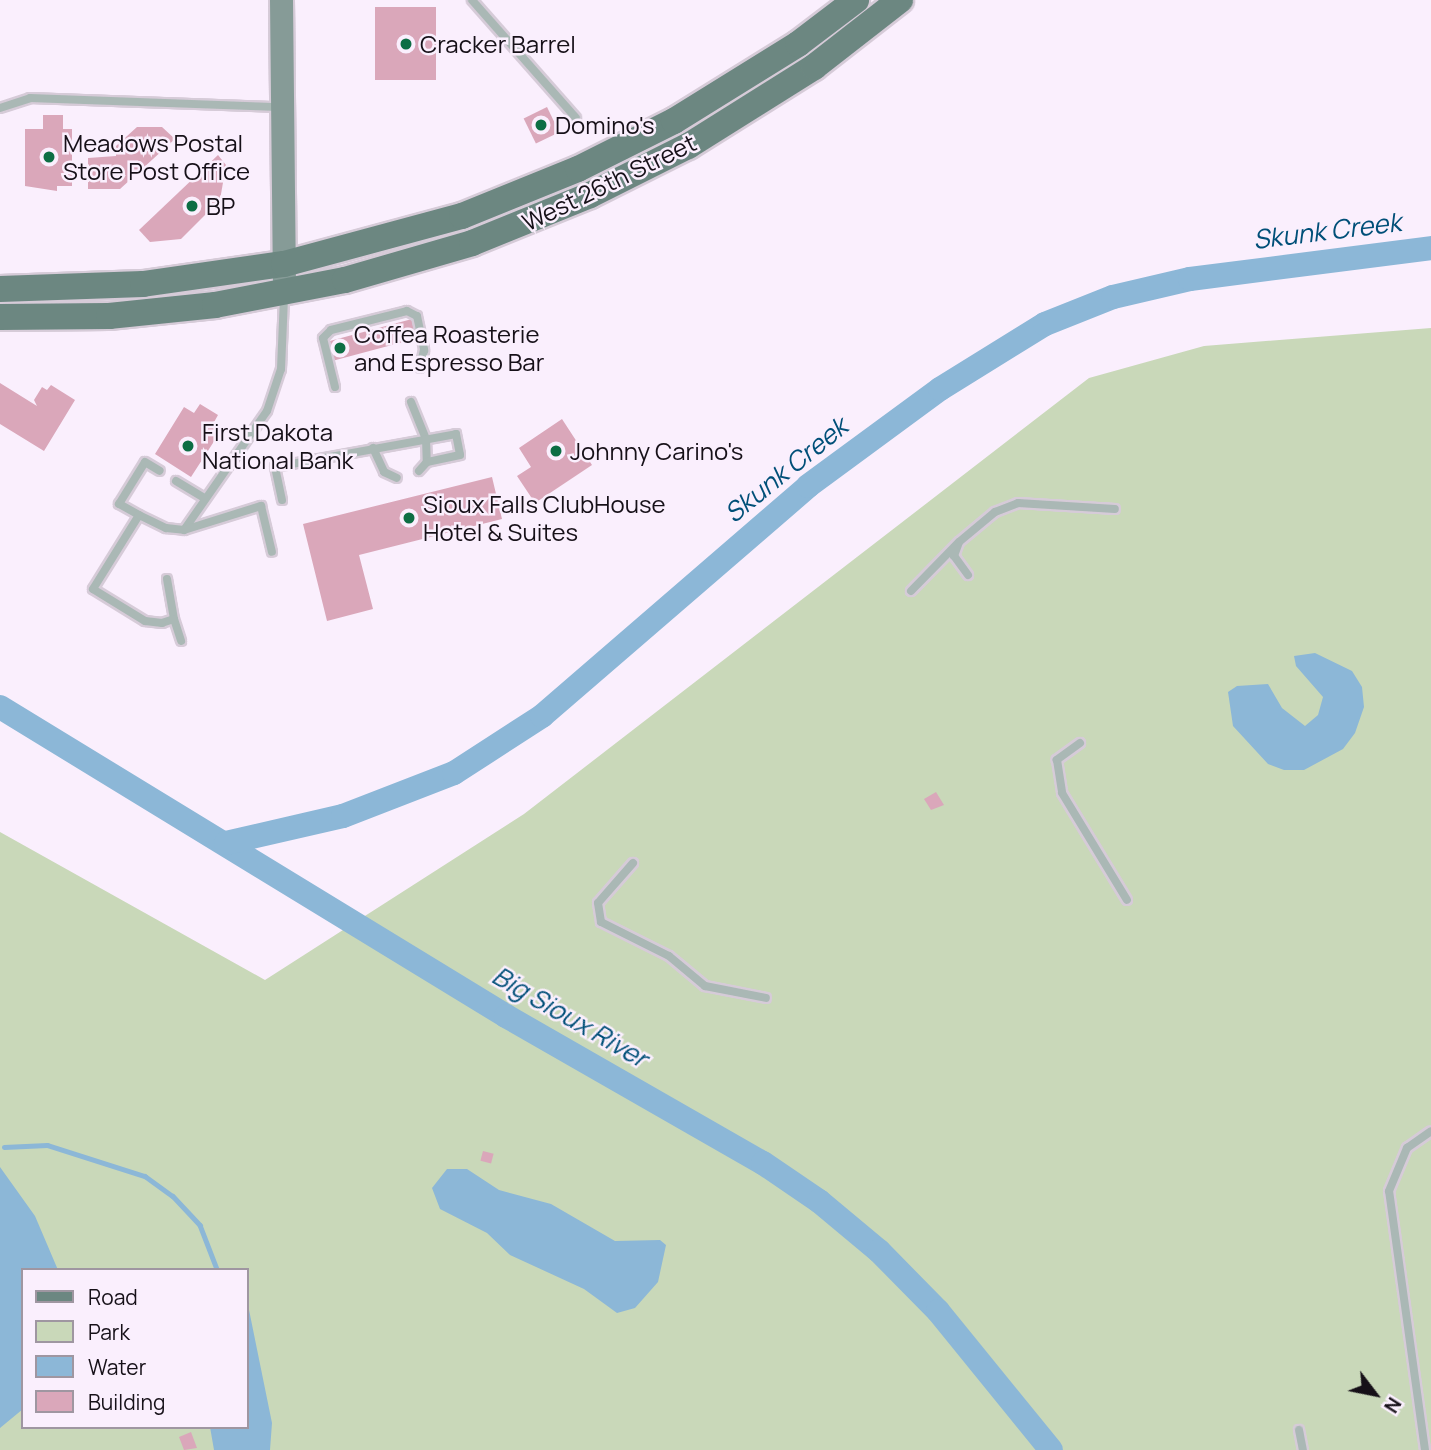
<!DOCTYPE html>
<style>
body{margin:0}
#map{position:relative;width:1431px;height:1450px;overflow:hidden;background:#faeffd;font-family:Manrope,sans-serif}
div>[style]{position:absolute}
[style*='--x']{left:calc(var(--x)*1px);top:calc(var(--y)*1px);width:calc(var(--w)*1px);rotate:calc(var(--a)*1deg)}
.green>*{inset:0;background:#c9d8b9}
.water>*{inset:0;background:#8cb7d7}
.stream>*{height:4.5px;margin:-2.25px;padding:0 2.25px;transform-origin:2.25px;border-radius:2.25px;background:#8cb7d7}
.river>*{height:24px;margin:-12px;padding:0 12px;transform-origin:12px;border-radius:12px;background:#8cb7d7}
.building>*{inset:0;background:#daa7ba;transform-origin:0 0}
.roads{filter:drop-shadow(2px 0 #d6cbd8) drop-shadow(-2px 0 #d6cbd8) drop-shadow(0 2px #d6cbd8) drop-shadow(0 -2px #d6cbd8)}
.lane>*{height:8px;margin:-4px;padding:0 4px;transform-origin:4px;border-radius:4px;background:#aab8b5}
.secondary>*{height:23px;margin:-11.5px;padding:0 11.5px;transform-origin:11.5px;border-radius:11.5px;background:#869b97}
.primary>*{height:26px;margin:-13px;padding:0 13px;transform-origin:13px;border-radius:13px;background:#6c8781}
.dots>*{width:19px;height:19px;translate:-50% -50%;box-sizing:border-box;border:4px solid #faeffd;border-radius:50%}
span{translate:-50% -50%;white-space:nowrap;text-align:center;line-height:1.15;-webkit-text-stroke:5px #faeffd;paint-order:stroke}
.poi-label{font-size:24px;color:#161018}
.left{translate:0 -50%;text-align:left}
.street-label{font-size:24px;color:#161018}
.water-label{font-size:26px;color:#004f78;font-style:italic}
.legend{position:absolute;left:21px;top:1268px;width:228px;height:161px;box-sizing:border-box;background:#faeffd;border:2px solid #9f96a1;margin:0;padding:9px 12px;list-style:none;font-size:21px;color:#161018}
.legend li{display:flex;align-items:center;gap:14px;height:35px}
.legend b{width:35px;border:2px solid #9f96a1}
.north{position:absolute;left:1340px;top:1359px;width:70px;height:70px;-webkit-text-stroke:5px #faeffd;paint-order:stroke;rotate:122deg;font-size:19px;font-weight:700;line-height:28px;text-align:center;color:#161018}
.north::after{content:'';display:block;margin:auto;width:24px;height:32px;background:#161018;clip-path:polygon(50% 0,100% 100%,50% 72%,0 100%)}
</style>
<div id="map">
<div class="green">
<i style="clip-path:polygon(evenodd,1431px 328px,1431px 1450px,0 1450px,0 832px,265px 980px,524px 814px,1089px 378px,1204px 346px,1431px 328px,23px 1270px,247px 1270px,247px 1427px,23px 1427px,23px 1270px)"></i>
</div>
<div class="water">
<i style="clip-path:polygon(1315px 653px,1352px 671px,1362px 687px,1364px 707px,1355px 733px,1343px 749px,1304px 770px,1284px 770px,1268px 764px,1233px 726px,1228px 692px,1237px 686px,1268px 684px,1282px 708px,1305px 726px,1318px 715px,1323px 697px,1296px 666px,1294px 656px)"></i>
<i style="clip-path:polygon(0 1167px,35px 1216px,58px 1270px,23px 1270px,23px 1409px,0 1428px)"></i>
<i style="clip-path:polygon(447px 1169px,467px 1169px,499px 1190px,551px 1204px,615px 1241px,660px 1240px,666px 1245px,658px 1282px,635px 1308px,617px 1313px,584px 1289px,510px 1255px,487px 1233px,440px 1209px,432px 1188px)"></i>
<i style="clip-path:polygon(247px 1300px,272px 1423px,270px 1450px,214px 1450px,210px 1427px,247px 1427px)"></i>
</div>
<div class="stream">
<i style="--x:4;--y:1147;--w:43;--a:-2.7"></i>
<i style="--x:47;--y:1145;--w:103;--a:17.6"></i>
<i style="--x:145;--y:1176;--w:34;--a:36"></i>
<i style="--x:173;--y:1196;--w:40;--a:47"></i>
<i style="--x:200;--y:1225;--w:47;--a:68.9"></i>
</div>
<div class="river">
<i style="--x:0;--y:707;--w:593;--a:31.41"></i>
<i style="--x:506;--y:1016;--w:296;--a:29.8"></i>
<i style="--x:763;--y:1163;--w:68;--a:34.2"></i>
<i style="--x:819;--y:1201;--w:78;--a:39.8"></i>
<i style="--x:879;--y:1251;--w:84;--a:45.5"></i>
<i style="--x:938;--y:1311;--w:179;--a:50.9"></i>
<i style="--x:226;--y:843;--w:120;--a:-13"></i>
<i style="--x:343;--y:816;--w:119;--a:-21.2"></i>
<i style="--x:454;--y:773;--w:105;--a:-32.9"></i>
<i style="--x:542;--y:716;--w:352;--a:-40.8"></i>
<i style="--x:808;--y:486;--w:164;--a:-36.3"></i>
<i style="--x:940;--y:389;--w:123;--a:-31.8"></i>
<i style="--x:1045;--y:324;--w:73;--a:-21.7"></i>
<i style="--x:1113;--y:297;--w:79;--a:-13.2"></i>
<i style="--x:1190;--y:279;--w:243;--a:-7.3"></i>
</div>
<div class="building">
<i style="left:375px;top:7px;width:61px;height:73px"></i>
<i style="left:547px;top:107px;width:28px;height:26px;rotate:64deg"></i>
<i style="clip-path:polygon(43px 115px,63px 115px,63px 129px,72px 129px,72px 186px,57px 186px,57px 191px,25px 186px,25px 129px,43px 129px)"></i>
<i style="clip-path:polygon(137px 127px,162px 127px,175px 139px,120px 189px,88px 189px,88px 158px,116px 156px,116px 146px)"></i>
<i style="clip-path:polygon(218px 155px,226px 165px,220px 200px,181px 239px,150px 242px,139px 230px)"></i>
<i style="left:412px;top:319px;width:20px;height:88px;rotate:75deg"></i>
<i style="clip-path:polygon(0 383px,37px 406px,34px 400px,42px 387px,47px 390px,51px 385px,75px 400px,44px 451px,0 424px)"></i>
<i style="clip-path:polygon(200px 404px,218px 415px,213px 424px,222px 429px,191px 477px,155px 454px,184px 407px,194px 413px)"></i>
<i style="clip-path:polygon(562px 419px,592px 465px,535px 503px,517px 476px,531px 467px,519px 448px)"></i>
<i style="clip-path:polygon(492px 477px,502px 519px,359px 555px,373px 609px,327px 621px,303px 524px)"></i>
<i style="clip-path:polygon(936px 792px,944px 805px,931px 810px,924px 799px)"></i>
<i style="left:483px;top:1151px;width:11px;height:10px;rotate:15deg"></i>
<i style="clip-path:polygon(191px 1432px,197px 1448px,184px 1450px,179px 1437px)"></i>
</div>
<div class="roads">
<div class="lane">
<i style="--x:472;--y:0;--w:157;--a:48.6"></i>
<i style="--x:0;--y:108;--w:32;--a:-18"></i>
<i style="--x:30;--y:98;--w:249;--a:2.1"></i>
<i style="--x:335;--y:387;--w:50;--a:-103.8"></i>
<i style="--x:323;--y:338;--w:11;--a:-45"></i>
<i style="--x:331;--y:330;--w:78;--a:-14"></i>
<i style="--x:407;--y:311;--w:11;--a:27"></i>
<i style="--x:417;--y:316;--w:35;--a:78"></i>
<i style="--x:424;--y:350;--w:18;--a:103"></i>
<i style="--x:411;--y:402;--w:40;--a:68"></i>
<i style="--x:426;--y:439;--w:23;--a:88"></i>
<i style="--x:427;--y:462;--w:12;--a:132"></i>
<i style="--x:373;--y:448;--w:26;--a:65"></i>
<i style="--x:384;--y:472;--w:14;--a:25"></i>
<i style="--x:176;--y:481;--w:33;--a:31"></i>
<i style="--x:282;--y:500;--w:34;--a:-102"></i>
<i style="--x:275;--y:467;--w:184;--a:-10.3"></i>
<i style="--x:456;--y:434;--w:21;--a:79"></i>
<i style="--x:460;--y:455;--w:34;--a:168"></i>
<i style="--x:139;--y:515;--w:23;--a:-151"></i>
<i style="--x:119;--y:504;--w:49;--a:-58.2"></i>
<i style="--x:145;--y:462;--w:17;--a:31"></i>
<i style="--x:184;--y:530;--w:145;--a:-55.1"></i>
<i style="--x:267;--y:411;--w:44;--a:-71.6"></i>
<i style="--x:281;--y:369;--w:73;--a:-87.6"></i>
<i style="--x:968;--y:575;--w:24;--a:-126"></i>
<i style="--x:954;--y:556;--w:15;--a:-70"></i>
<i style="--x:959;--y:542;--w:47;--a:-39.8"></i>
<i style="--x:995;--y:512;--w:25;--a:-21"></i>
<i style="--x:1018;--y:503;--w:97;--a:3.5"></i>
<i style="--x:167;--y:579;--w:41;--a:80.1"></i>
<i style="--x:174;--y:619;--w:13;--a:162"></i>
<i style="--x:162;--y:623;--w:17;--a:-173"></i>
<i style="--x:145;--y:621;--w:61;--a:-148.4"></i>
<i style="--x:93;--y:589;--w:87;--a:-58.1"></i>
<i style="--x:139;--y:515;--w:30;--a:26"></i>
<i style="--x:166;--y:528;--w:18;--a:6"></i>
<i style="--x:184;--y:530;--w:81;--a:-17.3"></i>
<i style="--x:261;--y:506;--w:47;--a:76.6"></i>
<i style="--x:911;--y:591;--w:67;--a:-45.6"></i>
<i style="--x:174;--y:619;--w:23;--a:72"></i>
<i style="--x:1080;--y:743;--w:29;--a:144"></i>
<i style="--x:1057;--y:760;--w:33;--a:81"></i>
<i style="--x:1062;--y:793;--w:125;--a:58.7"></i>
<i style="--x:633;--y:863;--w:53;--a:131.2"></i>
<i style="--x:598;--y:903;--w:19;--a:81"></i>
<i style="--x:601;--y:922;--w:76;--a:26.6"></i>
<i style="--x:669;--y:956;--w:47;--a:39.8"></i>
<i style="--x:705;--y:986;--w:62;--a:11.1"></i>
<i style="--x:1299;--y:1430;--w:20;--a:79"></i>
<i style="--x:1425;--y:1450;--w:261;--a:-97.9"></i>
<i style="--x:1389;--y:1191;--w:47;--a:-67.3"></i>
<i style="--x:1407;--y:1148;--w:29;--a:-35"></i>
</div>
<div class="secondary">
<i style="--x:281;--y:0;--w:280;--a:89.4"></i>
</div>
<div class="primary">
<i style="--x:0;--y:289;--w:143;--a:-2"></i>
<i style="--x:143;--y:284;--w:142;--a:-8.1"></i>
<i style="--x:284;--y:264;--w:184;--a:-15.1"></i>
<i style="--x:462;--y:216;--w:125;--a:-22.1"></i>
<i style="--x:578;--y:169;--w:107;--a:-26.6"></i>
<i style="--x:674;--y:121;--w:146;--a:-31.8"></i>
<i style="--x:798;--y:44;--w:73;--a:-37.2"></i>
<i style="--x:0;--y:317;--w:109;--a:-0.5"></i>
<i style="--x:109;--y:316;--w:107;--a:-5.9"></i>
<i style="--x:215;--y:305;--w:132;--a:-10.9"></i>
<i style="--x:345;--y:280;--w:132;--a:-16.2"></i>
<i style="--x:472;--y:243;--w:127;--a:-22.1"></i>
<i style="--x:590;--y:195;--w:110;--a:-26.6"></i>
<i style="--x:688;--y:146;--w:149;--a:-32.1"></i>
<i style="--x:814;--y:67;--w:109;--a:-37.9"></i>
</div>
</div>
<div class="dots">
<i style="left:406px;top:44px;background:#0d6e44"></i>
<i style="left:541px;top:125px;background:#0d6e44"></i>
<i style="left:49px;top:157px;background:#0d6e44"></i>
<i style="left:192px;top:206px;background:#0d6e44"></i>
<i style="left:340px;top:348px;background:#0d6e44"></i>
<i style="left:188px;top:446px;background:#0d6e44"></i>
<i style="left:556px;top:451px;background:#0d6e44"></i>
<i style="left:409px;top:518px;background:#0d6e44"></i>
</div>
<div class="poi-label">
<span class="left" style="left:420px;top:44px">Cracker Barrel</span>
<span class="left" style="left:555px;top:125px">Domino's</span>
<span class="left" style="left:63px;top:157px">Meadows Postal<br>Store Post Office</span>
<span class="left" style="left:206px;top:206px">BP</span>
<span class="left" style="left:354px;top:348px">Coffea Roasterie<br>and Espresso Bar</span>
<span class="left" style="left:202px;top:446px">First Dakota<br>National Bank</span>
<span class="left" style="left:570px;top:451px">Johnny Carino's</span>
<span class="left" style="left:423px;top:518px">Sioux Falls ClubHouse<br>Hotel &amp; Suites</span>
</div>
<div class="street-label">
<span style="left:609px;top:182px;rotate:-26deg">West 26th Street</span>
</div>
<div class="water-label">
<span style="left:1327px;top:231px;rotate:-7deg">Skunk Creek</span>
<span style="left:786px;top:470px;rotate:-39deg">Skunk Creek</span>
<span style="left:570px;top:1017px;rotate:30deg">Big Sioux River</span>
</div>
<ul class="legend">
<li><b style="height:9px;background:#6c8781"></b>Road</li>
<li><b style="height:19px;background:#c9d8b9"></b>Park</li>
<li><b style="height:19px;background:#8cb7d7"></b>Water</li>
<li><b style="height:19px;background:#daa7ba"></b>Building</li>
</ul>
<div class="north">N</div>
</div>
